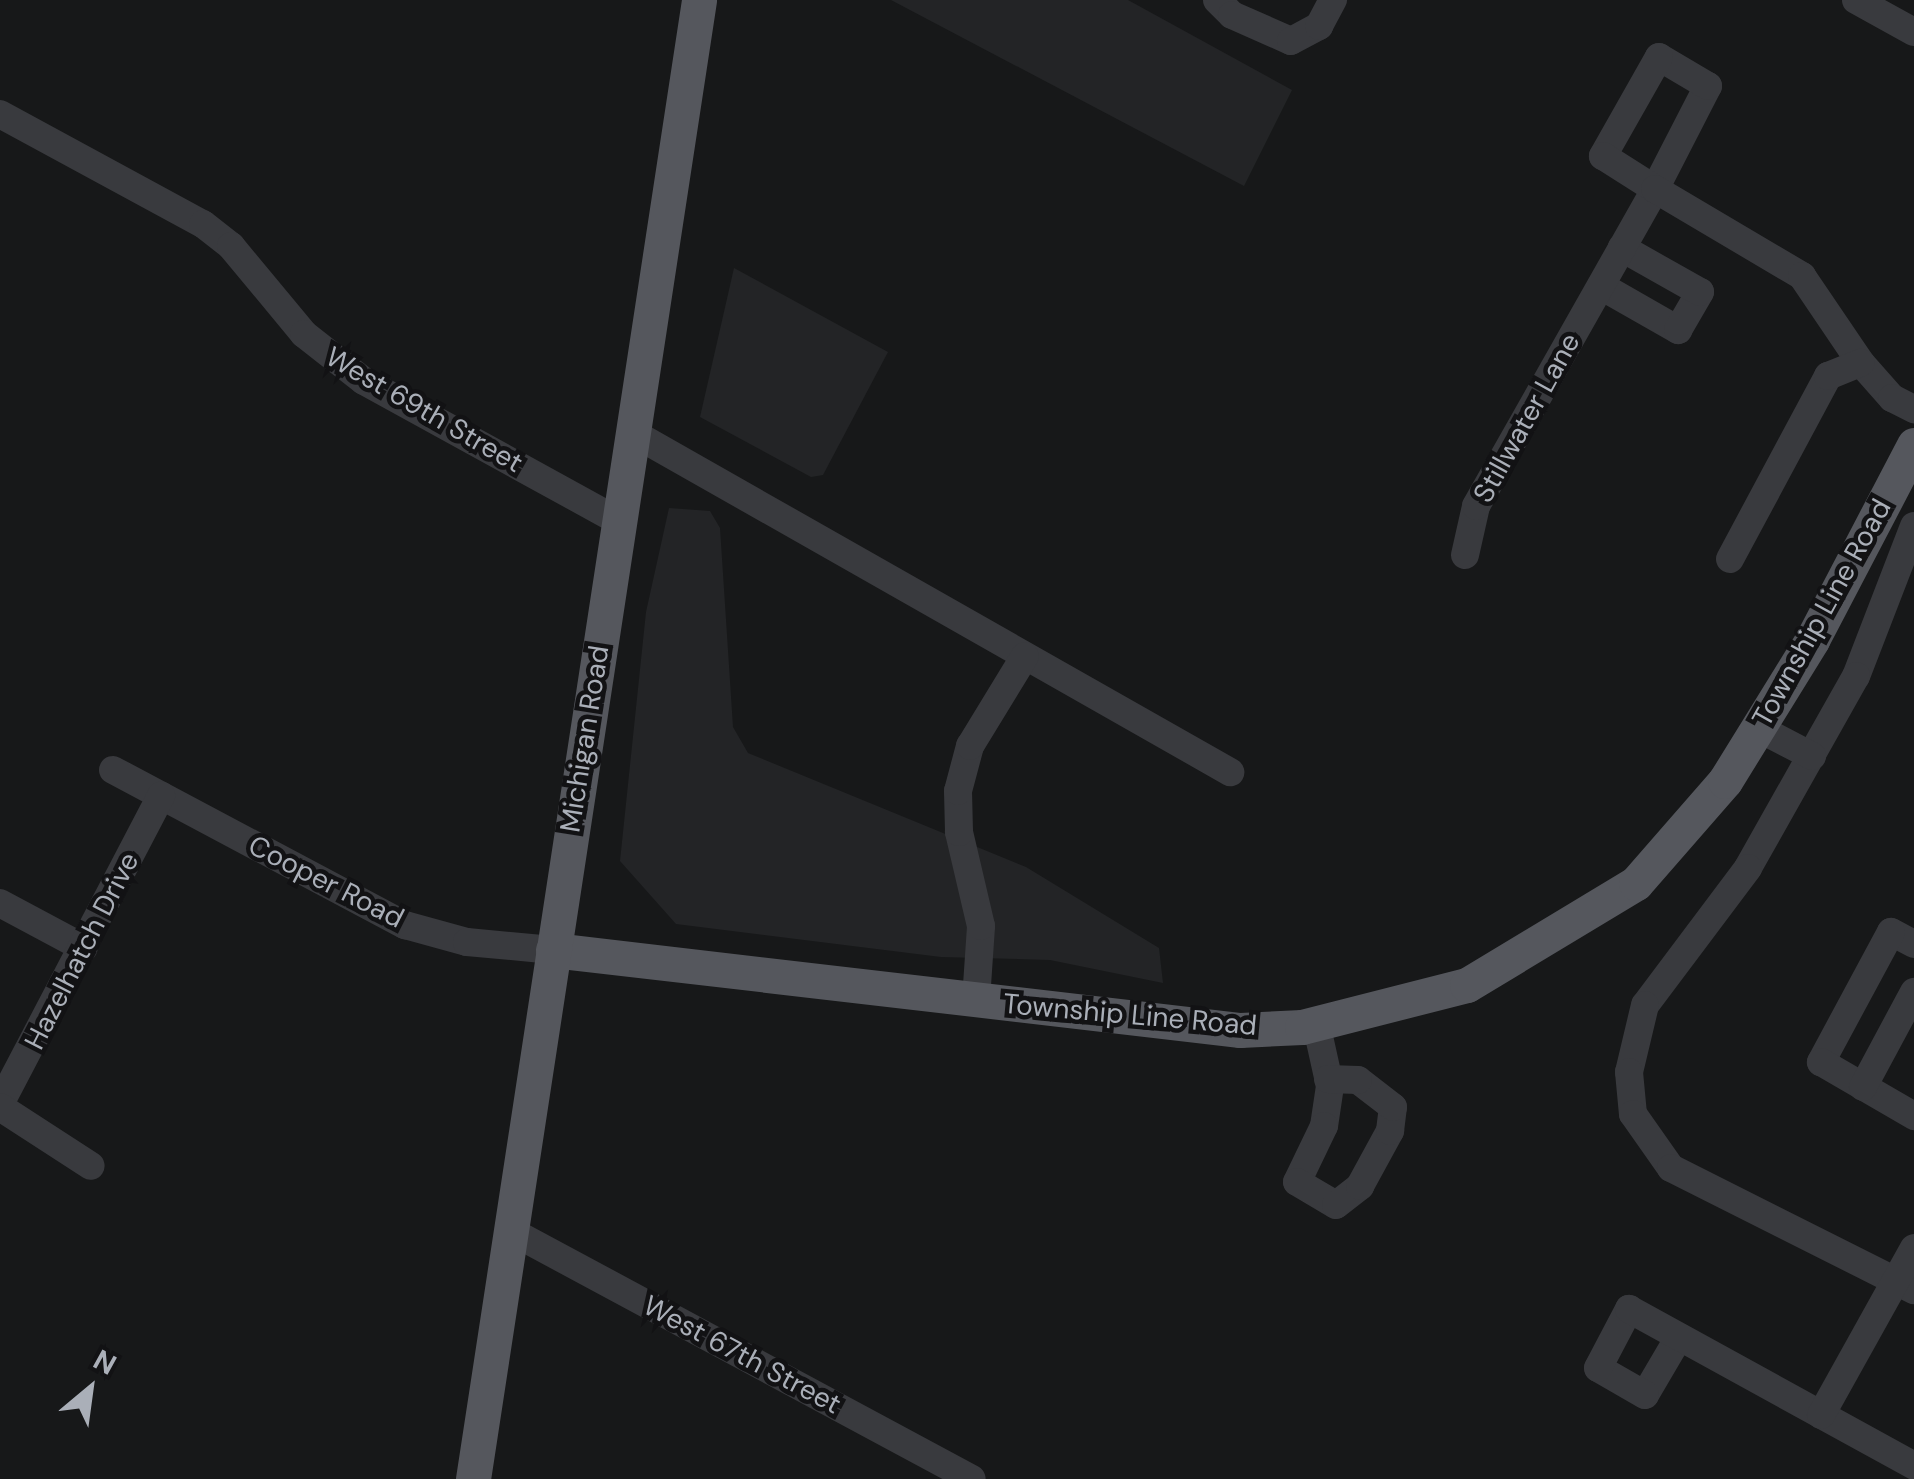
<!DOCTYPE html>
<style>
body{margin:0}
#map{position:relative;width:1914px;height:1479px;overflow:hidden;background:#171819;font-family:"DM Sans",sans-serif}
div>[style]{position:absolute}
[style*='--x']{left:calc(var(--x)*1px);top:calc(var(--y)*1px);width:calc(var(--w)*1px);rotate:calc(var(--a)*1deg)}
.built>*{inset:0;background:#232426}
.minor>*{height:28px;margin:-14px;padding:0 14px;transform-origin:14px;border-radius:14px;background:#393a3e}
.major>*{height:35px;margin:-17.5px;padding:0 17.5px;transform-origin:17.5px;border-radius:17.5px;background:#55575d}
span{translate:-50% -50%;white-space:nowrap;text-align:center;line-height:1.15;-webkit-text-stroke:9px #121214;paint-order:stroke}
.street-label{font-size:28px;color:#aaafb8}
.north{position:absolute;left:40px;top:1339px;width:100px;height:100px;-webkit-text-stroke:8px #121214;paint-order:stroke;rotate:29deg;font-size:28px;font-weight:700;line-height:40px;text-align:center;color:#aaafb8}
.north::after{content:'';display:block;margin:auto;width:35px;height:45px;background:#aaafb8;clip-path:polygon(50% 0,100% 100%,50% 72%,0 100%)}
</style>
<div id="map">
<div class="built">
<i style="clip-path:polygon(891px 0,1128px 0,1292px 90px,1244px 186px)"></i>
<i style="clip-path:polygon(734px 268px,888px 352px,823px 475px,811px 477px,700px 417px)"></i>
<i style="clip-path:polygon(669px 508px,710px 511px,720px 528px,733px 727px,748px 753px,1026px 867px,1159px 948px,1163px 983px,1050px 960px,941px 957px,676px 924px,620px 861px,646px 612px)"></i>
</div>
<div class="minor">
<i style="--x:1217;--y:0;--w:21;--a:45"></i>
<i style="--x:1232;--y:15;--w:64;--a:23.8"></i>
<i style="--x:1291;--y:41;--w:32;--a:-28"></i>
<i style="--x:1319;--y:26;--w:30;--a:-62"></i>
<i style="--x:1856;--y:0;--w:66;--a:28.9"></i>
<i style="--x:0;--y:114;--w:231;--a:28.5"></i>
<i style="--x:203;--y:224;--w:36;--a:38"></i>
<i style="--x:231;--y:246;--w:114;--a:50.3"></i>
<i style="--x:304;--y:334;--w:76;--a:38.1"></i>
<i style="--x:364;--y:381;--w:291;--a:28.8"></i>
<i style="--x:1601;--y:286;--w:89;--a:29.7"></i>
<i style="--x:1678;--y:330;--w:44;--a:-59.9"></i>
<i style="--x:1700;--y:292;--w:90;--a:-150.6"></i>
<i style="--x:633;--y:433;--w:687;--a:29.59"></i>
<i style="--x:1914;--y:526;--w:161;--a:111.1"></i>
<i style="--x:1856;--y:676;--w:220;--a:119.4"></i>
<i style="--x:1748;--y:868;--w:171;--a:126.9"></i>
<i style="--x:1645;--y:1005;--w:69;--a:103.4"></i>
<i style="--x:1629;--y:1072;--w:42;--a:84.6"></i>
<i style="--x:1633;--y:1114;--w:66;--a:54.9"></i>
<i style="--x:1671;--y:1168;--w:272;--a:26.7"></i>
<i style="--x:1465;--y:555;--w:50;--a:-77.3"></i>
<i style="--x:1476;--y:506;--w:364;--a:-60.5"></i>
<i style="--x:1655;--y:189;--w:116;--a:-62.8"></i>
<i style="--x:1708;--y:86;--w:57;--a:-149.4"></i>
<i style="--x:1659;--y:57;--w:114;--a:119.5"></i>
<i style="--x:1603;--y:156;--w:62;--a:32.4"></i>
<i style="--x:1655;--y:189;--w:171;--a:30.6"></i>
<i style="--x:1802;--y:276;--w:105;--a:55.9"></i>
<i style="--x:1861;--y:363;--w:47;--a:48.5"></i>
<i style="--x:1892;--y:398;--w:25;--a:27"></i>
<i style="--x:1730;--y:559;--w:208;--a:-61.8"></i>
<i style="--x:1828;--y:376;--w:35;--a:-22"></i>
<i style="--x:1758;--y:728;--w:61;--a:27.4"></i>
<i style="--x:113;--y:770;--w:331;--a:28"></i>
<i style="--x:405;--y:925;--w:64;--a:15.3"></i>
<i style="--x:467;--y:942;--w:86;--a:5.3"></i>
<i style="--x:0;--y:903;--w:95;--a:28.2"></i>
<i style="--x:1914;--y:944;--w:26;--a:-152"></i>
<i style="--x:1891;--y:932;--w:148;--a:118.3"></i>
<i style="--x:1821;--y:1062;--w:108;--a:30.1"></i>
<i style="--x:976;--y:1000;--w:74;--a:-86.1"></i>
<i style="--x:981;--y:926;--w:97;--a:-103.2"></i>
<i style="--x:959;--y:832;--w:41;--a:-91.4"></i>
<i style="--x:958;--y:791;--w:47;--a:-75.1"></i>
<i style="--x:970;--y:746;--w:105;--a:-58.6"></i>
<i style="--x:1316;--y:1023;--w:65;--a:77.5"></i>
<i style="--x:1330;--y:1086;--w:40;--a:98.5"></i>
<i style="--x:1324;--y:1126;--w:62;--a:115.7"></i>
<i style="--x:1297;--y:1182;--w:45;--a:30.5"></i>
<i style="--x:1336;--y:1205;--w:31;--a:-38"></i>
<i style="--x:1360;--y:1186;--w:63;--a:-61.4"></i>
<i style="--x:1390;--y:1131;--w:24;--a:-83"></i>
<i style="--x:1393;--y:1107;--w:44;--a:-142.4"></i>
<i style="--x:1358;--y:1080;--w:30;--a:-178"></i>
<i style="--x:1863;--y:1087;--w:108;--a:-61.8"></i>
<i style="--x:0;--y:1104;--w:348;--a:-62.4"></i>
<i style="--x:0;--y:1107;--w:108;--a:33"></i>
<i style="--x:511;--y:1231;--w:523;--a:28.28"></i>
<i style="--x:1679;--y:1337;--w:67;--a:120.4"></i>
<i style="--x:1645;--y:1395;--w:54;--a:-150.1"></i>
<i style="--x:1598;--y:1368;--w:67;--a:-62.3"></i>
<i style="--x:1629;--y:1309;--w:325;--a:28.8"></i>
<i style="--x:1821;--y:1415;--w:191;--a:-60.9"></i>
</div>
<div class="major">
<i style="--x:553;--y:950;--w:692;--a:6.64"></i>
<i style="--x:1240;--y:1030;--w:62;--a:-2.8"></i>
<i style="--x:1302;--y:1027;--w:170;--a:-14.3"></i>
<i style="--x:1467;--y:985;--w:197;--a:-31.1"></i>
<i style="--x:1636;--y:883;--w:135;--a:-48.9"></i>
<i style="--x:1725;--y:781;--w:166;--a:-58.3"></i>
<i style="--x:1812;--y:640;--w:220;--a:-62.4"></i>
<i style="--x:473;--y:1479;--w:1496;--a:-81.31"></i>
</div>
<div class="street-label">
<span style="left:424px;top:410px;rotate:30deg">West 69th Street</span>
<span style="left:1527px;top:418px;rotate:-61deg">Stillwater Lane</span>
<span style="left:1822px;top:613px;rotate:-61deg">Township Line Road</span>
<span style="left:585px;top:739px;rotate:-81deg">Michigan Road</span>
<span style="left:326px;top:882px;rotate:27deg">Cooper Road</span>
<span style="left:82px;top:951px;rotate:-63deg">Hazelhatch Drive</span>
<span style="left:1130px;top:1015px;rotate:5deg">Township Line Road</span>
<span style="left:742px;top:1355px;rotate:28deg">West 67th Street</span>
</div>
<div class="north">N</div>
</div>
